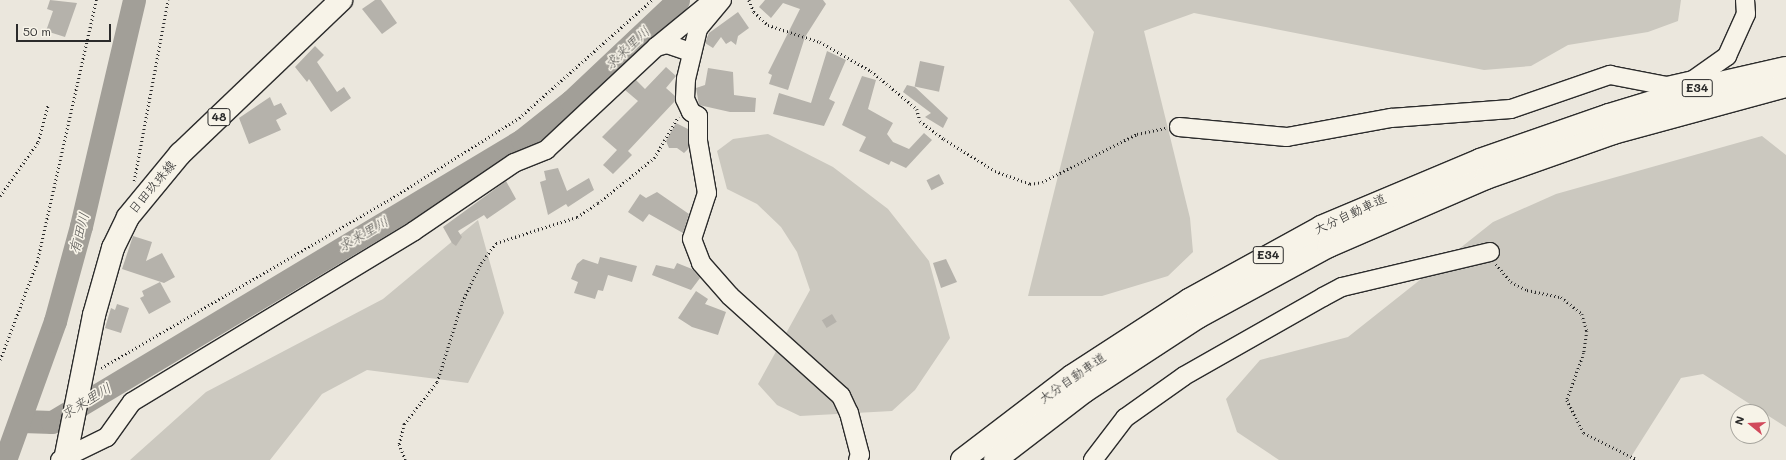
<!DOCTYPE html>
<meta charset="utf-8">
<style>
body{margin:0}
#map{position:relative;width:1786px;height:460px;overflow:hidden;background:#ebe7dd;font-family:Mali,"Klee One",sans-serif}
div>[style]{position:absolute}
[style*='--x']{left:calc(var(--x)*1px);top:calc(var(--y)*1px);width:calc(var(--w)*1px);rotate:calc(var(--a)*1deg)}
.green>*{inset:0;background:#cbc8bf}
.river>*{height:23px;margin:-11.5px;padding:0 11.5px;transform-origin:11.5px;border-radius:11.5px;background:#a29f98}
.building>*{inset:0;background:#b5b2ab;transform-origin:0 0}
.path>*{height:2.5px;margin-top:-1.25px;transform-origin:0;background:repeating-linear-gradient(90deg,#2b2b2b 0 1px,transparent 0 4px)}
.roads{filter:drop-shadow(1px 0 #2b2b2b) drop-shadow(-1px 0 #2b2b2b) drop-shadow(0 1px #2b2b2b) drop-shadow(0 -1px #2b2b2b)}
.minor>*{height:18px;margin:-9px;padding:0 9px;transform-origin:9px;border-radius:9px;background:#f7f3e8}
.major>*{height:22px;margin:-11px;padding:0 11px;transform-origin:11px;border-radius:11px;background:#f7f3e8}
.highway>*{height:22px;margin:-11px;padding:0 11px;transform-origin:11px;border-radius:11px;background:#f7f3e8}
span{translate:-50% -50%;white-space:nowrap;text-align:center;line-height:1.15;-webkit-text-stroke:3.5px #f7f3e8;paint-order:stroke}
.shield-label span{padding:1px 3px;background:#f7f3e8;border:1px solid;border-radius:3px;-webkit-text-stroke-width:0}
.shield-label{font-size:12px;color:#2b2b2b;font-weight:700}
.street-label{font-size:13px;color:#2b2b2b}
.water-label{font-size:14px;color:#555451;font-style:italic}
.north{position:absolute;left:1730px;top:404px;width:40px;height:40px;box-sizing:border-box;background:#f7f3e8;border:1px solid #a5a39c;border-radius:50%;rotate:288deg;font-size:11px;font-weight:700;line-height:16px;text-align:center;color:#2b2b2b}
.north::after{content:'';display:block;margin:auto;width:14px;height:18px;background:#d1495b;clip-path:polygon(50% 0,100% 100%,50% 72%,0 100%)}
.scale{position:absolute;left:16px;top:24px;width:95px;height:18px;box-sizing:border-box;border:2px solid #2b2b2b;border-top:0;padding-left:5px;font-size:12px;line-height:14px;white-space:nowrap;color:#2b2b2b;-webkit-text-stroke:3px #f7f3e8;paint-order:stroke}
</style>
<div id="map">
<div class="green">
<i style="clip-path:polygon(1069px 0,1681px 0,1678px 21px,1648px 32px,1568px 45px,1531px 66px,1484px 70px,1194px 13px,1144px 31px,1190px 218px,1193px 252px,1168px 276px,1102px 296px,1028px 296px,1094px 32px)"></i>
<i style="clip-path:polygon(768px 134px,833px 167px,888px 209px,929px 261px,950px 338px,915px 390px,892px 411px,800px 416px,777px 405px,758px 384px,810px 290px,797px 252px,781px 227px,757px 204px,727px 189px,717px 151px,733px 139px)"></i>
<i style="clip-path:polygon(1762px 136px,1786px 155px,1786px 427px,1703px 374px,1681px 378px,1629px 460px,1279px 460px,1237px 432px,1226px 399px,1260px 360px,1348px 337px,1493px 222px,1556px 194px)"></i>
<i style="clip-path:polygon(478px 220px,504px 313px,468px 383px,367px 370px,322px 394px,270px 460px,130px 460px,206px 392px,383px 299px)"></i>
</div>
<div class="river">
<i style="--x:22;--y:421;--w:30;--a:2"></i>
<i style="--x:52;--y:422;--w:548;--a:-30.96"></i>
<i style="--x:522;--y:140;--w:63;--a:-38.5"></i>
<i style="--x:571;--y:101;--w:147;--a:-43.3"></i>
<i style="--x:5;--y:460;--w:148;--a:-70.2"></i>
<i style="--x:55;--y:321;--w:98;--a:-74.7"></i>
<i style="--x:81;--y:226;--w:232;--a:-76.8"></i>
</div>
<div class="building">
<i style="clip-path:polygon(50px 0,77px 3px,65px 37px,46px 31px,53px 11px,47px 9px)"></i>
<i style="clip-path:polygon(375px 0,381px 0,397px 23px,382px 34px,362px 9px)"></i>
<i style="clip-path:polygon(765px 0,823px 0,826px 4px,805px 37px,788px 90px,769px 84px,772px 75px,768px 73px,800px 9px,783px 3px,771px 18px,759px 7px)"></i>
<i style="clip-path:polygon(738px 12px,749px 28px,738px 36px,736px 45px,731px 41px,726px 44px,721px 37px,713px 48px,705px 43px,709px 33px)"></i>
<i style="clip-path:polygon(315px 46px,324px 55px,317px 62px,337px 92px,344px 87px,351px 98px,331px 112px,309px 79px,307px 82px,295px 67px)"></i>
<i style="clip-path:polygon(827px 51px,846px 60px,829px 99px,835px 102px,824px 126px,773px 114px,779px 93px,811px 103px)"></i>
<i style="left:920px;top:61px;width:25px;height:26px;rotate:12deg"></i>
<i style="clip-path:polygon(666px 67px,676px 76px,666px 88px,675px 96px,675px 101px,628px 151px,632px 155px,613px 174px,603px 165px,617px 150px,602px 137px,638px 101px,625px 90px,636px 80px,645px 89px)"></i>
<i style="clip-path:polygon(708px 68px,733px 72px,734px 95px,756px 98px,755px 112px,730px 112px,699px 105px,696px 88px,705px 85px)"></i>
<i style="clip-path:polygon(862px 76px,876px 80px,868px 109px,893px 123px,887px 134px,893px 142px,909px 149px,924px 133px,932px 140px,906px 168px,891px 161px,889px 165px,859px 151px,866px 137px,842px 125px)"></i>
<i style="clip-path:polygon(907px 85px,915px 87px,948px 118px,943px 128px,925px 117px,931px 113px,903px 92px)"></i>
<i style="clip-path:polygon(270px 97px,274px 106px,281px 103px,287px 114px,276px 120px,281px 130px,249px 144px,239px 118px)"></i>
<i style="clip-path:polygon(676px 123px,688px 129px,689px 148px,684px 153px,677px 148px,669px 148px,666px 141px)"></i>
<i style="clip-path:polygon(558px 168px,567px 191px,589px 178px,594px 190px,568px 207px,566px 204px,548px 215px,540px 182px,546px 180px,544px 171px)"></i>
<i style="left:939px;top:174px;width:11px;height:14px;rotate:63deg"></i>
<i style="clip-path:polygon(506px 181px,516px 199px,487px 219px,484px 215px,458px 231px,462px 237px,456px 246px,452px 243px,443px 227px)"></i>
<i style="clip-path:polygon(657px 192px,689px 214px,683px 233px,649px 214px,643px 222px,628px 212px,640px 194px,646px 198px)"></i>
<i style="clip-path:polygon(133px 236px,152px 242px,146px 261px,162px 253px,175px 277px,164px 283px,122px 269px)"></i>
<i style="clip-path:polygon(600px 257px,637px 266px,632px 282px,608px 275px,603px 291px,598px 290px,595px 299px,574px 293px,578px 282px,571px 279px,577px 264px,583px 259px,598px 264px)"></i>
<i style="clip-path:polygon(946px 259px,957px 282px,941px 288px,933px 263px)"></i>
<i style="clip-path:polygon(677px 263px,692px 269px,700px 278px,691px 290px,652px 275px,656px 265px,674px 269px)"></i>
<i style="clip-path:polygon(160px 282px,171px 302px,149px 314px,140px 298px,144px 296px,142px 291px)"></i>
<i style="clip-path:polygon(696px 291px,708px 299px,705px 304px,726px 312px,718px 335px,692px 327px,678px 318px)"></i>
<i style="clip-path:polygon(117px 304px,129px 308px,121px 333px,105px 328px,111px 308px,115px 310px)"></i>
<i style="left:832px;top:314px;width:9px;height:12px;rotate:58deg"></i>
</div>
<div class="path">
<i style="--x:749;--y:0;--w:13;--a:67"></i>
<i style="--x:754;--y:12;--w:19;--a:43"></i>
<i style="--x:768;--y:25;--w:55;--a:18.1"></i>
<i style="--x:820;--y:42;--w:59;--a:29.6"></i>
<i style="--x:871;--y:71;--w:60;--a:39.6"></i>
<i style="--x:917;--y:109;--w:12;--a:76"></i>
<i style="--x:920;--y:121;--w:30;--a:37"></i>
<i style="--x:944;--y:139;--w:60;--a:32.1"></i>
<i style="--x:995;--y:171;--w:37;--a:20"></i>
<i style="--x:1030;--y:184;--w:12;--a:-9"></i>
<i style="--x:1042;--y:182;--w:106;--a:-26.8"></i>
<i style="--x:1137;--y:134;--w:29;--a:-12"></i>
<i style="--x:134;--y:181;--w:184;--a:-79.4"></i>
<i style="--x:0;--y:196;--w:66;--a:-54.9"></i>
<i style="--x:38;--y:142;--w:39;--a:-75"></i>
<i style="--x:1496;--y:264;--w:23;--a:50"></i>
<i style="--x:1511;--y:282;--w:18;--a:27"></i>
<i style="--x:1527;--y:290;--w:35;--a:12"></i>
<i style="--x:1561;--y:297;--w:27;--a:39"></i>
<i style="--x:1582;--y:314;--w:18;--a:74"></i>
<i style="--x:1587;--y:331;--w:22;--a:98"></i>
<i style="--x:1584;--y:353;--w:50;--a:109.9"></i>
<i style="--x:1567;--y:400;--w:37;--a:63"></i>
<i style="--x:1584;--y:433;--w:60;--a:26.6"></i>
<i style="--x:0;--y:360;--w:105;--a:-69.3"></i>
<i style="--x:37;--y:262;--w:269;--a:-77.3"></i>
<i style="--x:101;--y:368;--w:331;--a:-30.3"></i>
<i style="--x:387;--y:201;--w:156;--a:-32.2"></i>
<i style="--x:519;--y:118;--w:178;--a:-41.6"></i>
<i style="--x:405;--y:460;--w:17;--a:-111"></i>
<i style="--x:399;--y:444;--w:21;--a:-76"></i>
<i style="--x:404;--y:424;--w:53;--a:-51.8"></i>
<i style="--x:437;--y:382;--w:84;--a:-72.6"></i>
<i style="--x:462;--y:302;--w:43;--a:-64"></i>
<i style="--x:481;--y:263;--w:25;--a:-53"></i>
<i style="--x:496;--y:243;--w:85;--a:-17.8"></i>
<i style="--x:577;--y:217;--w:25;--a:-34"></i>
<i style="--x:598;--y:203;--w:72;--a:-38.8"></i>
<i style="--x:654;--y:158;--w:48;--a:-59.7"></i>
</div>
<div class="roads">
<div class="minor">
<i style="--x:722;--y:0;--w:38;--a:130"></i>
<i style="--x:698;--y:29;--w:51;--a:103.5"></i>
<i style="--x:686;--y:79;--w:20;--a:93"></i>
<i style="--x:685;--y:99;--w:14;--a:65"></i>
<i style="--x:691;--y:112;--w:8;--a:30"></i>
<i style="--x:698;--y:116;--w:25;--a:90"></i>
<i style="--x:698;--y:141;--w:53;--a:80.2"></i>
<i style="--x:707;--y:193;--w:48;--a:108.1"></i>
<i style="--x:692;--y:239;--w:26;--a:69"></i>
<i style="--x:701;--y:263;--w:44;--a:48.7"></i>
<i style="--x:730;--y:296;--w:149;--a:42"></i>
<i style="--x:841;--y:396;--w:19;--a:65"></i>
<i style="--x:849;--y:413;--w:43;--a:75.3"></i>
<i style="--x:860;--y:455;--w:5;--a:112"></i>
<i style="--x:656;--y:47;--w:71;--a:-39.3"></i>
<i style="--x:1179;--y:127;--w:108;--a:5.3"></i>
<i style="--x:1287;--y:137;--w:106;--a:-10.4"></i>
<i style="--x:1391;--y:118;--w:120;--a:-4.3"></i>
<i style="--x:1511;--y:109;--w:105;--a:-19"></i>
<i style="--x:1610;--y:75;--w:58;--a:10.9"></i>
<i style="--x:1667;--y:86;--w:27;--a:-13"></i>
<i style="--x:1693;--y:80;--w:42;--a:-35.2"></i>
<i style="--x:1727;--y:56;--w:46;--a:-65.7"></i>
<i style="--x:1746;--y:14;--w:14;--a:-94"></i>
<i style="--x:60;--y:460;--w:52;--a:-26.1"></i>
<i style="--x:107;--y:437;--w:43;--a:-54.5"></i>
<i style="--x:132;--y:402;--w:330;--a:-31.2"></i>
<i style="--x:414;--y:231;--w:121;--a:-34.2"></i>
<i style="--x:514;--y:163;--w:35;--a:-22"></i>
<i style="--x:546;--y:150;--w:151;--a:-43.1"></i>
<i style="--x:656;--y:47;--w:11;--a:-15"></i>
<i style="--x:667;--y:44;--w:24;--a:19"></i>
<i style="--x:1093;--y:460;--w:53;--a:-52.7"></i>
<i style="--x:1125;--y:418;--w:72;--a:-35.4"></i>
<i style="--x:1184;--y:376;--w:160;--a:-29.6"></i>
<i style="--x:1323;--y:297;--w:21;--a:-28"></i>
<i style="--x:1342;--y:287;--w:152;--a:-13.3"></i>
</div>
<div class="major">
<i style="--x:65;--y:460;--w:148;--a:-78.7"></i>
<i style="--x:94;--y:315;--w:70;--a:-74.2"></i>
<i style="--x:113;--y:248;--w:34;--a:-64"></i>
<i style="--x:128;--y:217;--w:82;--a:-50.5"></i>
<i style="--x:180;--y:154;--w:223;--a:-43.7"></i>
</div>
<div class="highway">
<i style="--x:962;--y:460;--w:138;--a:-37.4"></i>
<i style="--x:1072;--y:376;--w:140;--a:-33"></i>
<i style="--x:1189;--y:300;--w:151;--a:-28.9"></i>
<i style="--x:1321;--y:227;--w:173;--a:-22.8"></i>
<i style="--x:1480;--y:160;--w:137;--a:-19.2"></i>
<i style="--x:1609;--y:115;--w:93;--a:-16.9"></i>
<i style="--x:1698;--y:88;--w:90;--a:-12.8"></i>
<i style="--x:995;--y:460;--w:113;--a:-37.5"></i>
<i style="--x:1085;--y:391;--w:135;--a:-33.2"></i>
<i style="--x:1198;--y:317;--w:149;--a:-28.5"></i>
<i style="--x:1329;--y:246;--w:171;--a:-23.4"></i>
<i style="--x:1486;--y:178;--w:135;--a:-19.5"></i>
<i style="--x:1613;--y:133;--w:179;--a:-15.2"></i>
</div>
</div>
<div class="shield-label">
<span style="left:1697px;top:88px">E34</span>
<span style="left:219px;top:117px">48</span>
<span style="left:1268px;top:255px">E34</span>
</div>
<div class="street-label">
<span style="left:152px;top:187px;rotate:-50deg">日田玖珠線</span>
<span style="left:1350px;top:214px;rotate:-25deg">大分自動車道</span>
<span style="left:1072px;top:378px;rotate:-35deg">大分自動車道</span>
</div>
<div class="water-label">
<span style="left:627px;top:48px;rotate:-43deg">求来里川</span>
<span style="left:79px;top:233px;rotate:-75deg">有田川</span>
<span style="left:363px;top:234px;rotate:-30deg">求来里川</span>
<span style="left:86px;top:401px;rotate:-31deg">求来里川</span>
</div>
<div class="north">N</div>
<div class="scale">50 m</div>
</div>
